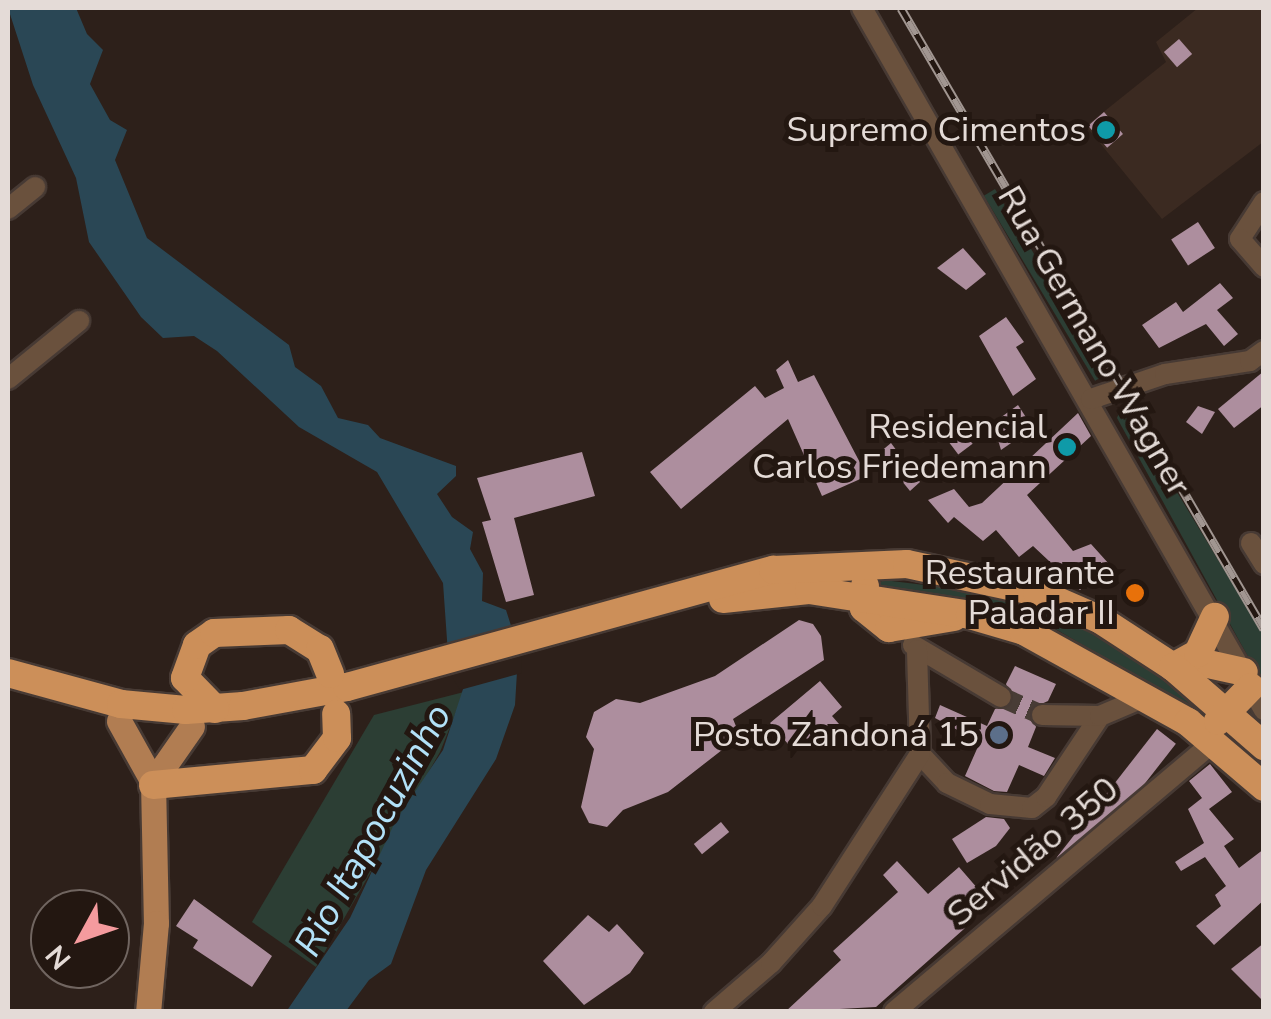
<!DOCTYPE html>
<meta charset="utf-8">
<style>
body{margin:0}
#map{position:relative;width:1271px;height:1019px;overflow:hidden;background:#2d201a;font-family:"Nunito Sans",sans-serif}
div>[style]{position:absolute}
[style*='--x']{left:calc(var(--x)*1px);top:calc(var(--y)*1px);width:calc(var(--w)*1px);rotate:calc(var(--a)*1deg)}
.built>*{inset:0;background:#3b2a21}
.green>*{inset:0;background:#2c3e34;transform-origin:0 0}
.water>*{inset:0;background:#2a4755}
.pier>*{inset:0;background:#2d201a}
.building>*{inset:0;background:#ad8e9e;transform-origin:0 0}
.minor-tunnel>*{height:20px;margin-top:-10px;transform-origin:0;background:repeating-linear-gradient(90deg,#483c36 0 20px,transparent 0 30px)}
.roads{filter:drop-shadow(2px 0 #473a34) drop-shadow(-2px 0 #473a34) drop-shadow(0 2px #473a34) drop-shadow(0 -2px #473a34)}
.minor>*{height:20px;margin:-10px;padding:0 10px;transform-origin:10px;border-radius:10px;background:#6a513d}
.major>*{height:25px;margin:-12.5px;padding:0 12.5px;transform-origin:12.5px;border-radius:12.5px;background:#b17d52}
.highway>*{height:28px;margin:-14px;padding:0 14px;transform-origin:14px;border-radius:14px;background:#cc8f59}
.rail>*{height:9px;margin-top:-4.5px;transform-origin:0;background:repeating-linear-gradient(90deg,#231711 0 15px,#a19691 0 30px);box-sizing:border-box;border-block:2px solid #a19691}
.dots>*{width:28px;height:28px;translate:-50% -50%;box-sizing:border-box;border:5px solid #231711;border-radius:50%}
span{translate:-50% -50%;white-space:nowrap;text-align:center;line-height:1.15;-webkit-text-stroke:10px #231711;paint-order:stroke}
.poi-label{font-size:35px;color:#e4dbd7}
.right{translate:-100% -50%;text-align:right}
.street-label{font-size:35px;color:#e4dbd7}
.water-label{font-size:38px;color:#b2e1f8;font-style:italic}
.frame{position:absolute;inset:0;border:10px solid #e4dbd7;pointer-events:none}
.north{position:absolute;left:30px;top:889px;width:100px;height:100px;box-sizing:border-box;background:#231711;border:2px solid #706560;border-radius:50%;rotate:230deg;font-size:28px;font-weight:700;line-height:40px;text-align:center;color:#e4dbd7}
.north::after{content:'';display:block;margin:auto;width:35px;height:45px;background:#f59b9e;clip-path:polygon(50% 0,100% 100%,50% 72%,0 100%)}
</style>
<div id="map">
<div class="built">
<i style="clip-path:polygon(1198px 8px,1263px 8px,1263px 142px,1162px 219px,1086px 126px,1166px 62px,1156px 42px)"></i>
</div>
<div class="green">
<i style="left:995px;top:189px;width:216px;height:13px;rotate:59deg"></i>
<i style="clip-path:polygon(1123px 403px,1263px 634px,1263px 684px,1117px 418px)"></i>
<i style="clip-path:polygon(883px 580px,1017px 596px,1107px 635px,1211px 711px,1200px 713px,1052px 627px,994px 608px,873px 589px)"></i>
<i style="clip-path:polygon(464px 692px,440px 752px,316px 967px,252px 922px,374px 715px)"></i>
</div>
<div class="water">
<i style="clip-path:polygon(8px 8px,76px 8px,87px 34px,103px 50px,90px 84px,110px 120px,127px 130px,115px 160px,147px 238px,289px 345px,295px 367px,321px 386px,338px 418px,368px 425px,380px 438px,456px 466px,456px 476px,437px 494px,452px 517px,473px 532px,470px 549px,483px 573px,482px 601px,506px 610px,514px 635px,448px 654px,443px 583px,377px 472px,299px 427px,217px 351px,194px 336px,163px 338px,141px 317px,89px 242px,76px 178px,33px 85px)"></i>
<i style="clip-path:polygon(517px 672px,515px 705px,496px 759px,426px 870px,391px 964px,369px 980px,346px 1011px,286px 1012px,350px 918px,396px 820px,443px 750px,465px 683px)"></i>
</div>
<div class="pier">
<i style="clip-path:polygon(521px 650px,522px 673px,460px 690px,451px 675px)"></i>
</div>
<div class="building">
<i style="left:1179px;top:39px;width:20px;height:20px;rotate:49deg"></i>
<i style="left:1104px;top:112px;width:29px;height:21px;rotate:49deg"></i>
<i style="left:1198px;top:222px;width:31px;height:32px;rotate:57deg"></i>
<i style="clip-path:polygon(963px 248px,986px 274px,966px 290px,937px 268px)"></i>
<i style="clip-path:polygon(1220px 283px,1233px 298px,1217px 310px,1238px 334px,1224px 346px,1206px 324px,1159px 348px,1142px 325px,1176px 302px,1183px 312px)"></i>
<i style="clip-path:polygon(1006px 317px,1024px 342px,1016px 347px,1036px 379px,1013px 396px,979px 336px)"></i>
<i style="clip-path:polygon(788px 360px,798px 382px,814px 375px,867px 476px,822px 496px,788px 419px,681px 509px,650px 472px,755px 386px,765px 398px,784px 388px,776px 370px)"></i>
<i style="clip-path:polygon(1264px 371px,1264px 405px,1234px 428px,1218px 409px)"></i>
<i style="clip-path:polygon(1018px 405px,1033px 428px,1001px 450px,993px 423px)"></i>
<i style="clip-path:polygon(1198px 406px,1215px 412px,1202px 434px,1186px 422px)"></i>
<i style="clip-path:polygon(1078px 413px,1091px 436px,1027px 495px,1073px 551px,1091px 544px,1109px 564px,1080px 590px,1033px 546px,1019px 557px,996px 530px,983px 541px,954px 517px,948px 523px,928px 500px,954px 489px,969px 507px,982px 503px)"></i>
<i style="left:960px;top:427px;width:21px;height:18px;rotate:53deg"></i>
<i style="clip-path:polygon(891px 443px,920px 482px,910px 491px,879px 453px)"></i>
<i style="clip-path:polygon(582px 452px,595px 496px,514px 518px,534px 595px,506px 602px,482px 522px,491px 520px,477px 478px)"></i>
<i style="clip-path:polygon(799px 620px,813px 624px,821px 636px,824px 660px,733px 719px,740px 736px,668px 792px,623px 810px,607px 827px,589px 823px,581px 807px,594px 749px,586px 737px,594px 712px,616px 699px,640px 703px,715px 676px)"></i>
<i style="clip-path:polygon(1015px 666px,1056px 684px,1048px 701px,1030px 709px,1036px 727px,1028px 747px,1055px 758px,1044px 776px,1019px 765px,1007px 792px,994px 791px,965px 776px,980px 742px,935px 718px,940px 705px,987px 726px,995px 709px,1013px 703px,1006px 684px)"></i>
<i style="clip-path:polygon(820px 681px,842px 707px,832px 716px,839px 724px,825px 736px,819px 729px,794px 751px,770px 723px)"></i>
<i style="left:1157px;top:729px;width:24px;height:163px;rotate:38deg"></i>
<i style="clip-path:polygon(1210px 764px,1232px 792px,1209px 809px,1234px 839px,1224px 846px,1239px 868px,1264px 849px,1264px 900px,1214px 945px,1196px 926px,1221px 906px,1215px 895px,1226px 886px,1205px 857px,1181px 871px,1175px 862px,1204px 843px,1188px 809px,1202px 798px,1189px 781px)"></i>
<i style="clip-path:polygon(986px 817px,1004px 819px,1010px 828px,996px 846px,967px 863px,952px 839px)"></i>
<i style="left:721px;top:822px;width:13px;height:35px;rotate:51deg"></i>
<i style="clip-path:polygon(897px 861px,928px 894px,959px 867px,985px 897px,966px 914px,973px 921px,876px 1007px,785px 1012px,841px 960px,833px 951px,898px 892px,883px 875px)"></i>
<i style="clip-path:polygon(194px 899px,272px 956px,252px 987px,193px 948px,198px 940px,176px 926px)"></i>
<i style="clip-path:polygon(588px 915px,609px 932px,617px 924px,644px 953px,630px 973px,584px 1005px,543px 961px)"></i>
<i style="clip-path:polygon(1264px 943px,1264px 1002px,1231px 969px)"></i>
</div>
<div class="minor-tunnel">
<i style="--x:1001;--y:697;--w:45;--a:23.7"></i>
</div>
<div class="roads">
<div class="minor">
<i style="--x:862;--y:8;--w:809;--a:60.2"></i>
<i style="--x:1264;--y:202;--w:44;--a:123"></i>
<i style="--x:1240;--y:239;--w:37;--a:49"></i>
<i style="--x:8;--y:209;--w:35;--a:-39"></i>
<i style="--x:8;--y:379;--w:92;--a:-39.2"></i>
<i style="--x:1091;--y:399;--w:78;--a:-18.7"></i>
<i style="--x:1165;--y:374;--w:86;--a:-8.7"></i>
<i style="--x:1250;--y:361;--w:17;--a:-36"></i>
<i style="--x:1251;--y:543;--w:25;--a:58"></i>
<i style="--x:913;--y:645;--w:102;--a:30.6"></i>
<i style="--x:917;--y:650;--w:104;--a:88.3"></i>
<i style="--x:920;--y:754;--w:40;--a:47"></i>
<i style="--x:947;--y:783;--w:48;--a:26"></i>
<i style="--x:990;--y:804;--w:42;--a:5.4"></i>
<i style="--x:1032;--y:808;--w:18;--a:-38"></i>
<i style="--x:1046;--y:797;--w:97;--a:-56.3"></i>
<i style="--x:1042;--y:715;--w:58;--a:1"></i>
<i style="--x:1100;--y:716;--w:51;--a:-23.1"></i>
<i style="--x:714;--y:1012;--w:75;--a:-40.7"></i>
<i style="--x:771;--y:963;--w:76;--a:-48.2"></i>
<i style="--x:822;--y:906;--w:181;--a:-57.2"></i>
<i style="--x:894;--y:1012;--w:419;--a:-40.2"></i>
</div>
<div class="major">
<i style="--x:119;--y:721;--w:70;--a:60.9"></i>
<i style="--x:153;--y:782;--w:141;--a:88.8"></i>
<i style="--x:156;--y:923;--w:89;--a:95.1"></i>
<i style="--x:153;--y:782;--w:68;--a:-55.1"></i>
</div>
<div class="highway">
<i style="--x:865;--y:586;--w:22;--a:93"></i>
<i style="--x:864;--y:608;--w:32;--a:39"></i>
<i style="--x:889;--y:628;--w:66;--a:-9.6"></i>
<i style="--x:723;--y:599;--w:86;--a:-6"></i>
<i style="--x:809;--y:590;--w:163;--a:8.8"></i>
<i style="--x:970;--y:615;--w:56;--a:16.5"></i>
<i style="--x:1024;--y:631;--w:188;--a:29"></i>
<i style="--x:1188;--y:722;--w:100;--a:40.5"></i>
<i style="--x:1190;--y:660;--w:55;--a:12.5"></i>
<i style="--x:1173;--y:667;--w:29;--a:-29"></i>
<i style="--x:1198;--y:653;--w:40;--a:-65"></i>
<i style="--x:8;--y:673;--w:117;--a:15.3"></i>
<i style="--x:121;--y:704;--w:65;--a:5.3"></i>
<i style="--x:186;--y:710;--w:57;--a:-4"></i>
<i style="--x:243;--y:706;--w:106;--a:-10.4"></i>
<i style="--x:347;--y:687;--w:442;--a:-15.4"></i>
<i style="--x:773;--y:570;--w:134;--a:-2.6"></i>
<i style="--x:907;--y:564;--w:133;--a:12.2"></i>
<i style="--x:1037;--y:592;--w:70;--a:23.6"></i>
<i style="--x:1101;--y:620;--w:86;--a:33.1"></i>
<i style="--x:1173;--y:667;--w:121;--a:41"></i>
<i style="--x:215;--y:709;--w:43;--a:-134.1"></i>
<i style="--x:185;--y:678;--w:35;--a:-70"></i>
<i style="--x:197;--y:645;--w:21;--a:-35"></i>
<i style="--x:214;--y:633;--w:75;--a:-2.3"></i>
<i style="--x:289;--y:630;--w:36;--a:32"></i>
<i style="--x:320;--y:649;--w:27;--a:68"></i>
<i style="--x:1218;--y:721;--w:47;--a:-45.9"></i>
<i style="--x:153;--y:785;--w:161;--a:-5.4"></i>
<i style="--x:313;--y:770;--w:40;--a:-53"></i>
<i style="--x:337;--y:738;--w:24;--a:-92"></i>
</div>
</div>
<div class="rail">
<i style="--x:901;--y:8;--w:719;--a:59.69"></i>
</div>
<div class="dots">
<i style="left:1106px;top:130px;background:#0f9aa8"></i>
<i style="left:1067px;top:447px;background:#0f9aa8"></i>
<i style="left:1135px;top:593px;background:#e8710a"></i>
<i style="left:999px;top:735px;background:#5c6f8a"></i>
</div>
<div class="poi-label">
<span class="right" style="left:1086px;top:130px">Supremo Cimentos</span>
<span class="right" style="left:1047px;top:447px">Residencial<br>Carlos Friedemann</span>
<span class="right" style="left:1115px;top:593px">Restaurante<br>Paladar II</span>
<span class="right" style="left:979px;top:735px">Posto Zandoná 15</span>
</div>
<div class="street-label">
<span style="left:1094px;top:341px;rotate:60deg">Rua Germano Wagner</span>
<span style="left:1033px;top:852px;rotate:-40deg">Servidão 350</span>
</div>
<div class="water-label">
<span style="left:373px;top:830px;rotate:-61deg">Rio Itapocuzinho</span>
</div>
<div class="frame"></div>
<div class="north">N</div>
</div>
